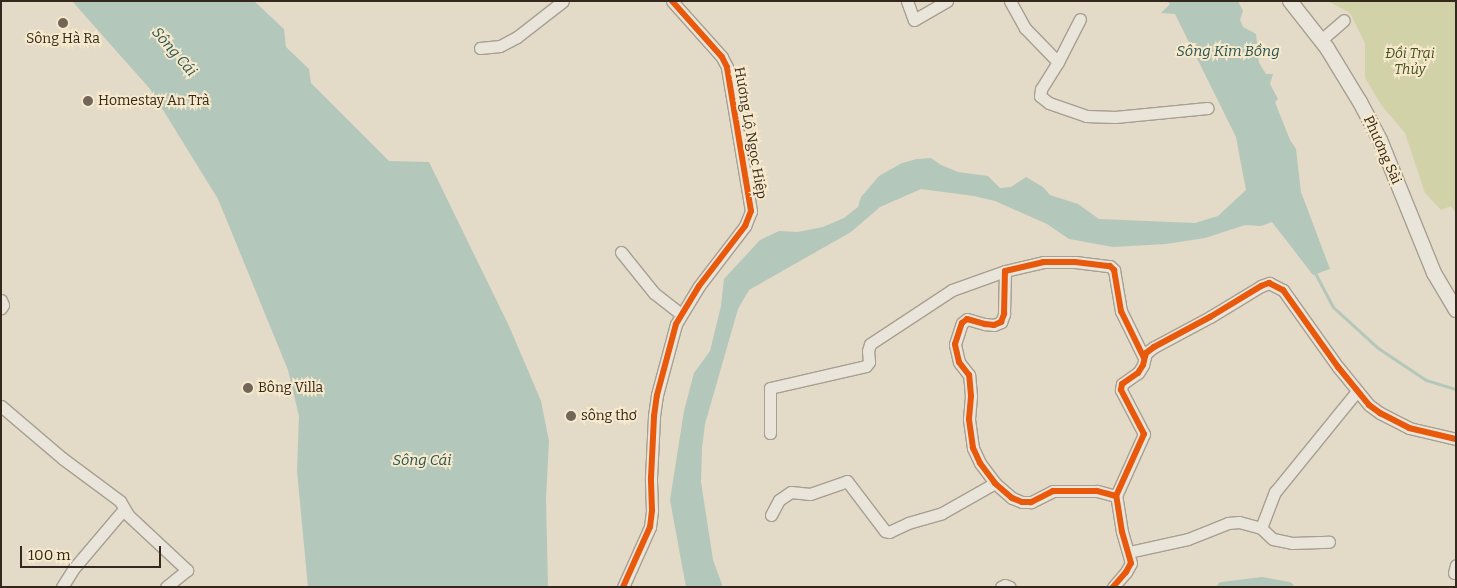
<!DOCTYPE html>
<meta charset="utf-8">
<style>
body{margin:0}
#map{position:relative;width:1457px;height:588px;overflow:hidden;background:#e3dac7;font-family:Bitter,serif}
div>[style]{position:absolute}
[style*='--x']{left:calc(var(--x)*1px);top:calc(var(--y)*1px);width:calc(var(--w)*1px);rotate:calc(var(--a)*1deg)}
.green>*{inset:0;background:#d2d2a9}
.water>*{inset:0;background:#b4c7bb}
.stream>*{height:3px;margin:-1.5px;padding:0 1.5px;transform-origin:1.5px;border-radius:1.5px;background:#b4c7bb}
.canal>*{height:10px;margin:-5px;padding:0 5px;transform-origin:5px;border-radius:5px;background:#b4c7bb}
.roads{filter:drop-shadow(1px 0 #a79f91) drop-shadow(-1px 0 #a79f91) drop-shadow(0 1px #a79f91) drop-shadow(0 -1px #a79f91)}
.minor>*{height:11px;margin:-5.5px;padding:0 5.5px;transform-origin:5.5px;border-radius:5.5px;background:#eae5da}
.tertiary>*{height:14px;margin:-7px;padding:0 7px;transform-origin:7px;border-radius:7px;background:#eae5da}
.cycleway>*{height:6px;margin:-3px;padding:0 3px;transform-origin:3px;border-radius:3px;background:#e8590c}
.dots>*{width:14px;height:14px;translate:-50% -50%;box-sizing:border-box;border:2px solid #f6e9cc;border-radius:50%}
span{translate:-50% -50%;white-space:nowrap;text-align:center;line-height:1.15;-webkit-text-stroke:4px #f6e9cc;paint-order:stroke}
.poi-label{font-size:14px;color:#34271b}
.left{translate:0 -50%;text-align:left}
.park-label{font-size:14px;color:#455121;font-style:italic}
.street-label{font-size:14px;color:#34271b}
.water-label{font-size:15px;color:#295552;font-style:italic}
.frame{position:absolute;inset:0;border:2px solid #34271b;pointer-events:none}
.scale{position:absolute;left:20px;top:546px;width:141px;height:22px;box-sizing:border-box;border:2px solid #34271b;border-top:0;padding-left:6px;font-size:15px;line-height:18px;white-space:nowrap;color:#34271b;-webkit-text-stroke:4px #f6e9cc;paint-order:stroke}
</style>
<div id="map">
<div class="green">
<i style="clip-path:polygon(1328px 1px,1456px 1px,1456px 213px,1451px 206px,1441px 210px,1425px 193px,1405px 133px,1382px 106px,1365px 78px,1365px 43px,1350px 13px)"></i>
</div>
<div class="water">
<i style="clip-path:polygon(72px 1px,254px 1px,284px 29px,286px 47px,309px 69px,311px 83px,389px 161px,429px 162px,509px 326px,541px 401px,549px 441px,546px 499px,548px 587px,308px 587px,297px 471px,299px 416px,288px 370px,218px 199px,150px 89px)"></i>
<i style="clip-path:polygon(1167px 1px,1238px 1px,1243px 11px,1240px 20px,1243px 27px,1256px 34px,1259px 63px,1266px 74px,1273px 74px,1270px 84px,1278px 99px,1275px 102px,1290px 140px,1296px 149px,1301px 192px,1330px 269px,1313px 275px,1272px 222px,1261px 226px,1245px 225px,1205px 238px,1166px 244px,1113px 247px,1069px 239px,1047px 224px,995px 201px,974px 196px,921px 189px,880px 207px,851px 232px,749px 290px,738px 309px,705px 424px,702px 448px,701px 482px,713px 560px,723px 587px,686px 587px,670px 500px,684px 411px,694px 373px,710px 351px,721px 306px,724px 279px,760px 240px,779px 231px,798px 232px,823px 227px,844px 218px,858px 207px,861px 197px,879px 176px,902px 163px,917px 159px,931px 158px,941px 165px,958px 172px,988px 176px,1000px 188px,1011px 187px,1026px 177px,1043px 187px,1050px 195px,1078px 204px,1099px 219px,1195px 223px,1218px 216px,1246px 190px,1236px 137px,1175px 14px,1161px 13px,1170px 4px)"></i>
</div>
<div class="stream">
<i style="--x:1314;--y:271;--w:41;--a:62.2"></i>
<i style="--x:1333;--y:307;--w:61;--a:42.3"></i>
<i style="--x:1378;--y:348;--w:58;--a:33.7"></i>
<i style="--x:1426;--y:380;--w:31;--a:17"></i>
</div>
<div class="canal">
<i style="--x:1222;--y:587;--w:39;--a:-7"></i>
<i style="--x:1261;--y:582;--w:28;--a:10"></i>
</div>
<div class="roads">
<div class="minor">
<i style="--x:907;--y:1;--w:20;--a:70"></i>
<i style="--x:914;--y:20;--w:38;--a:-30"></i>
<i style="--x:1010;--y:1;--w:31;--a:61"></i>
<i style="--x:1025;--y:28;--w:47;--a:45.9"></i>
<i style="--x:1058;--y:62;--w:32;--a:122"></i>
<i style="--x:1041;--y:89;--w:7;--a:98"></i>
<i style="--x:1040;--y:96;--w:11;--a:38"></i>
<i style="--x:1049;--y:103;--w:39;--a:19"></i>
<i style="--x:1086;--y:116;--w:29;--a:2"></i>
<i style="--x:1115;--y:117;--w:93;--a:-5.5"></i>
<i style="--x:1321;--y:40;--w:30;--a:-41"></i>
<i style="--x:480;--y:48;--w:20;--a:-6"></i>
<i style="--x:500;--y:46;--w:19;--a:-28"></i>
<i style="--x:517;--y:37;--w:58;--a:-38"></i>
<i style="--x:1058;--y:62;--w:48;--a:-62.9"></i>
<i style="--x:621;--y:252;--w:53;--a:51.2"></i>
<i style="--x:654;--y:293;--w:34;--a:38"></i>
<i style="--x:1;--y:300;--w:5;--a:68"></i>
<i style="--x:3;--y:305;--w:4;--a:124"></i>
<i style="--x:1;--y:406;--w:80;--a:40.4"></i>
<i style="--x:62;--y:458;--w:72;--a:36.6"></i>
<i style="--x:120;--y:501;--w:16;--a:60"></i>
<i style="--x:128;--y:515;--w:81;--a:43"></i>
<i style="--x:187;--y:570;--w:27;--a:141"></i>
<i style="--x:770;--y:433;--w:45;--a:-90"></i>
<i style="--x:770;--y:388;--w:98;--a:-12.9"></i>
<i style="--x:866;--y:366;--w:5;--a:-53"></i>
<i style="--x:869;--y:362;--w:11;--a:-95"></i>
<i style="--x:868;--y:351;--w:7;--a:-74"></i>
<i style="--x:870;--y:344;--w:98;--a:-33.4"></i>
<i style="--x:952;--y:290;--w:56;--a:-19.7"></i>
<i style="--x:1116;--y:496;--w:20;--a:-165"></i>
<i style="--x:1097;--y:491;--w:44;--a:180"></i>
<i style="--x:1053;--y:491;--w:25;--a:153"></i>
<i style="--x:1031;--y:502;--w:9;--a:180"></i>
<i style="--x:1022;--y:502;--w:11;--a:-158"></i>
<i style="--x:1012;--y:498;--w:23;--a:-139"></i>
<i style="--x:995;--y:483;--w:25;--a:-127"></i>
<i style="--x:980;--y:463;--w:17;--a:-115"></i>
<i style="--x:973;--y:448;--w:29;--a:-98"></i>
<i style="--x:969;--y:419;--w:23;--a:-85"></i>
<i style="--x:971;--y:396;--w:21;--a:-95"></i>
<i style="--x:969;--y:375;--w:16;--a:-128"></i>
<i style="--x:959;--y:362;--w:18;--a:-103"></i>
<i style="--x:955;--y:344;--w:22;--a:-72"></i>
<i style="--x:962;--y:323;--w:6;--a:-39"></i>
<i style="--x:967;--y:319;--w:19;--a:16"></i>
<i style="--x:985;--y:324;--w:9;--a:6"></i>
<i style="--x:994;--y:325;--w:8;--a:-23"></i>
<i style="--x:1001;--y:322;--w:9;--a:-69"></i>
<i style="--x:1004;--y:314;--w:43;--a:-88.7"></i>
<i style="--x:1005;--y:271;--w:39;--a:-13"></i>
<i style="--x:1043;--y:262;--w:32;--a:0"></i>
<i style="--x:1075;--y:262;--w:35;--a:7"></i>
<i style="--x:1110;--y:266;--w:6;--a:45"></i>
<i style="--x:1114;--y:270;--w:42;--a:80.3"></i>
<i style="--x:1121;--y:311;--w:52;--a:63.9"></i>
<i style="--x:771;--y:515;--w:17;--a:-62"></i>
<i style="--x:779;--y:500;--w:14;--a:-34"></i>
<i style="--x:791;--y:492;--w:19;--a:6"></i>
<i style="--x:810;--y:494;--w:39;--a:-19"></i>
<i style="--x:847;--y:481;--w:63;--a:52.8"></i>
<i style="--x:885;--y:531;--w:4;--a:14"></i>
<i style="--x:889;--y:532;--w:21;--a:-25"></i>
<i style="--x:908;--y:523;--w:35;--a:-16"></i>
<i style="--x:942;--y:513;--w:61;--a:-29.5"></i>
<i style="--x:1261;--y:528;--w:16;--a:43"></i>
<i style="--x:1273;--y:539;--w:19;--a:12"></i>
<i style="--x:1292;--y:543;--w:37;--a:-2"></i>
<i style="--x:1129;--y:552;--w:60;--a:-12.4"></i>
<i style="--x:1188;--y:539;--w:43;--a:-21.8"></i>
<i style="--x:1228;--y:523;--w:11;--a:-5"></i>
<i style="--x:1239;--y:522;--w:23;--a:15"></i>
<i style="--x:1261;--y:528;--w:39;--a:-69"></i>
<i style="--x:1275;--y:492;--w:130;--a:-50.9"></i>
<i style="--x:1454;--y:573;--w:8;--a:-76"></i>
<i style="--x:62;--y:587;--w:22;--a:-58"></i>
<i style="--x:74;--y:568;--w:77;--a:-49.7"></i>
<i style="--x:623;--y:587;--w:66;--a:-65.8"></i>
<i style="--x:650;--y:527;--w:17;--a:-83"></i>
<i style="--x:652;--y:510;--w:32;--a:-92"></i>
<i style="--x:651;--y:478;--w:62;--a:-87.2"></i>
<i style="--x:654;--y:416;--w:21;--a:-82"></i>
<i style="--x:657;--y:395;--w:73;--a:-75"></i>
<i style="--x:676;--y:324;--w:44;--a:-58.8"></i>
<i style="--x:699;--y:286;--w:76;--a:-52.5"></i>
<i style="--x:745;--y:226;--w:16;--a:-68"></i>
<i style="--x:751;--y:211;--w:146;--a:-99.5"></i>
<i style="--x:727;--y:67;--w:11;--a:-117"></i>
<i style="--x:722;--y:57;--w:75;--a:-131.8"></i>
<i style="--x:1001;--y:587;--w:4;--a:-27"></i>
<i style="--x:1005;--y:585;--w:5;--a:22"></i>
<i style="--x:1113;--y:587;--w:20;--a:-49"></i>
<i style="--x:1126;--y:572;--w:10;--a:-61"></i>
<i style="--x:1131;--y:563;--w:32;--a:-106"></i>
<i style="--x:1122;--y:532;--w:36;--a:-99"></i>
<i style="--x:1116;--y:496;--w:68;--a:-65.7"></i>
<i style="--x:1144;--y:434;--w:50;--a:-117.6"></i>
<i style="--x:1121;--y:390;--w:6;--a:-81"></i>
<i style="--x:1122;--y:384;--w:19;--a:-35"></i>
<i style="--x:1138;--y:373;--w:9;--a:-58"></i>
<i style="--x:1143;--y:365;--w:12;--a:-76"></i>
<i style="--x:1146;--y:353;--w:10;--a:-37"></i>
<i style="--x:1154;--y:347;--w:64;--a:-28.2"></i>
<i style="--x:1210;--y:317;--w:60;--a:-31.3"></i>
<i style="--x:1261;--y:286;--w:9;--a:-21"></i>
<i style="--x:1269;--y:283;--w:16;--a:27"></i>
<i style="--x:1283;--y:290;--w:95;--a:54.5"></i>
<i style="--x:1338;--y:367;--w:49;--a:50.8"></i>
<i style="--x:1369;--y:405;--w:14;--a:36"></i>
<i style="--x:1380;--y:413;--w:33;--a:27"></i>
<i style="--x:1409;--y:428;--w:48;--a:13.2"></i>
</div>
<div class="tertiary">
<i style="--x:1290;--y:1;--w:60;--a:51.8"></i>
<i style="--x:1327;--y:48;--w:63;--a:58.6"></i>
<i style="--x:1360;--y:102;--w:43;--a:62.2"></i>
<i style="--x:1380;--y:140;--w:144;--a:67.9"></i>
<i style="--x:1434;--y:273;--w:43;--a:59.3"></i>
</div>
</div>
<div class="cycleway">
<i style="--x:1116;--y:496;--w:20;--a:-165"></i>
<i style="--x:1097;--y:491;--w:44;--a:180"></i>
<i style="--x:1053;--y:491;--w:25;--a:153"></i>
<i style="--x:1031;--y:502;--w:9;--a:180"></i>
<i style="--x:1022;--y:502;--w:11;--a:-158"></i>
<i style="--x:1012;--y:498;--w:23;--a:-139"></i>
<i style="--x:995;--y:483;--w:25;--a:-127"></i>
<i style="--x:980;--y:463;--w:17;--a:-115"></i>
<i style="--x:973;--y:448;--w:29;--a:-98"></i>
<i style="--x:969;--y:419;--w:23;--a:-85"></i>
<i style="--x:971;--y:396;--w:21;--a:-95"></i>
<i style="--x:969;--y:375;--w:16;--a:-128"></i>
<i style="--x:959;--y:362;--w:18;--a:-103"></i>
<i style="--x:955;--y:344;--w:22;--a:-72"></i>
<i style="--x:962;--y:323;--w:6;--a:-39"></i>
<i style="--x:967;--y:319;--w:19;--a:16"></i>
<i style="--x:985;--y:324;--w:9;--a:6"></i>
<i style="--x:994;--y:325;--w:8;--a:-23"></i>
<i style="--x:1001;--y:322;--w:9;--a:-69"></i>
<i style="--x:1004;--y:314;--w:43;--a:-88.7"></i>
<i style="--x:1005;--y:271;--w:39;--a:-13"></i>
<i style="--x:1043;--y:262;--w:32;--a:0"></i>
<i style="--x:1075;--y:262;--w:35;--a:7"></i>
<i style="--x:1110;--y:266;--w:6;--a:45"></i>
<i style="--x:1114;--y:270;--w:42;--a:80.3"></i>
<i style="--x:1121;--y:311;--w:52;--a:63.9"></i>
<i style="--x:623;--y:587;--w:66;--a:-65.8"></i>
<i style="--x:650;--y:527;--w:17;--a:-83"></i>
<i style="--x:652;--y:510;--w:32;--a:-92"></i>
<i style="--x:651;--y:478;--w:62;--a:-87.2"></i>
<i style="--x:654;--y:416;--w:21;--a:-82"></i>
<i style="--x:657;--y:395;--w:73;--a:-75"></i>
<i style="--x:676;--y:324;--w:44;--a:-58.8"></i>
<i style="--x:699;--y:286;--w:76;--a:-52.5"></i>
<i style="--x:745;--y:226;--w:16;--a:-68"></i>
<i style="--x:751;--y:211;--w:146;--a:-99.5"></i>
<i style="--x:727;--y:67;--w:11;--a:-117"></i>
<i style="--x:722;--y:57;--w:75;--a:-131.8"></i>
<i style="--x:1113;--y:587;--w:20;--a:-49"></i>
<i style="--x:1126;--y:572;--w:10;--a:-61"></i>
<i style="--x:1131;--y:563;--w:32;--a:-106"></i>
<i style="--x:1122;--y:532;--w:36;--a:-99"></i>
<i style="--x:1116;--y:496;--w:68;--a:-65.7"></i>
<i style="--x:1144;--y:434;--w:50;--a:-117.6"></i>
<i style="--x:1121;--y:390;--w:6;--a:-81"></i>
<i style="--x:1122;--y:384;--w:19;--a:-35"></i>
<i style="--x:1138;--y:373;--w:9;--a:-58"></i>
<i style="--x:1143;--y:365;--w:12;--a:-76"></i>
<i style="--x:1146;--y:353;--w:10;--a:-37"></i>
<i style="--x:1154;--y:347;--w:64;--a:-28.2"></i>
<i style="--x:1210;--y:317;--w:60;--a:-31.3"></i>
<i style="--x:1261;--y:286;--w:9;--a:-21"></i>
<i style="--x:1269;--y:283;--w:16;--a:27"></i>
<i style="--x:1283;--y:290;--w:95;--a:54.5"></i>
<i style="--x:1338;--y:367;--w:49;--a:50.8"></i>
<i style="--x:1369;--y:405;--w:14;--a:36"></i>
<i style="--x:1380;--y:413;--w:33;--a:27"></i>
<i style="--x:1409;--y:428;--w:48;--a:13.2"></i>
</div>
<div class="dots">
<i style="left:63px;top:23px;background:#716657"></i>
<i style="left:88px;top:101px;background:#716657"></i>
<i style="left:248px;top:388px;background:#716657"></i>
<i style="left:571px;top:416px;background:#716657"></i>
</div>
<div class="poi-label">
<span style="left:63px;top:39px">Sông Hà Ra</span>
<span class="left" style="left:98px;top:101px">Homestay An Trà</span>
<span class="left" style="left:258px;top:388px">Bông Villa</span>
<span class="left" style="left:581px;top:416px">sông thơ</span>
</div>
<div class="park-label">
<span style="left:1410px;top:62px">Đồi Trại<br>Thủy</span>
</div>
<div class="street-label">
<span style="left:750px;top:133px;rotate:80deg">Hương Lộ Ngọc Hiệp</span>
<span style="left:1382px;top:150px;rotate:66deg">Phương Sài</span>
</div>
<div class="water-label">
<span style="left:174px;top:52px;rotate:49deg">Sông Cái</span>
<span style="left:1228px;top:52px">Sông Kim Bồng</span>
<span style="left:422px;top:461px">Sông Cái</span>
</div>
<div class="frame"></div>
<div class="scale">100 m</div>
</div>
